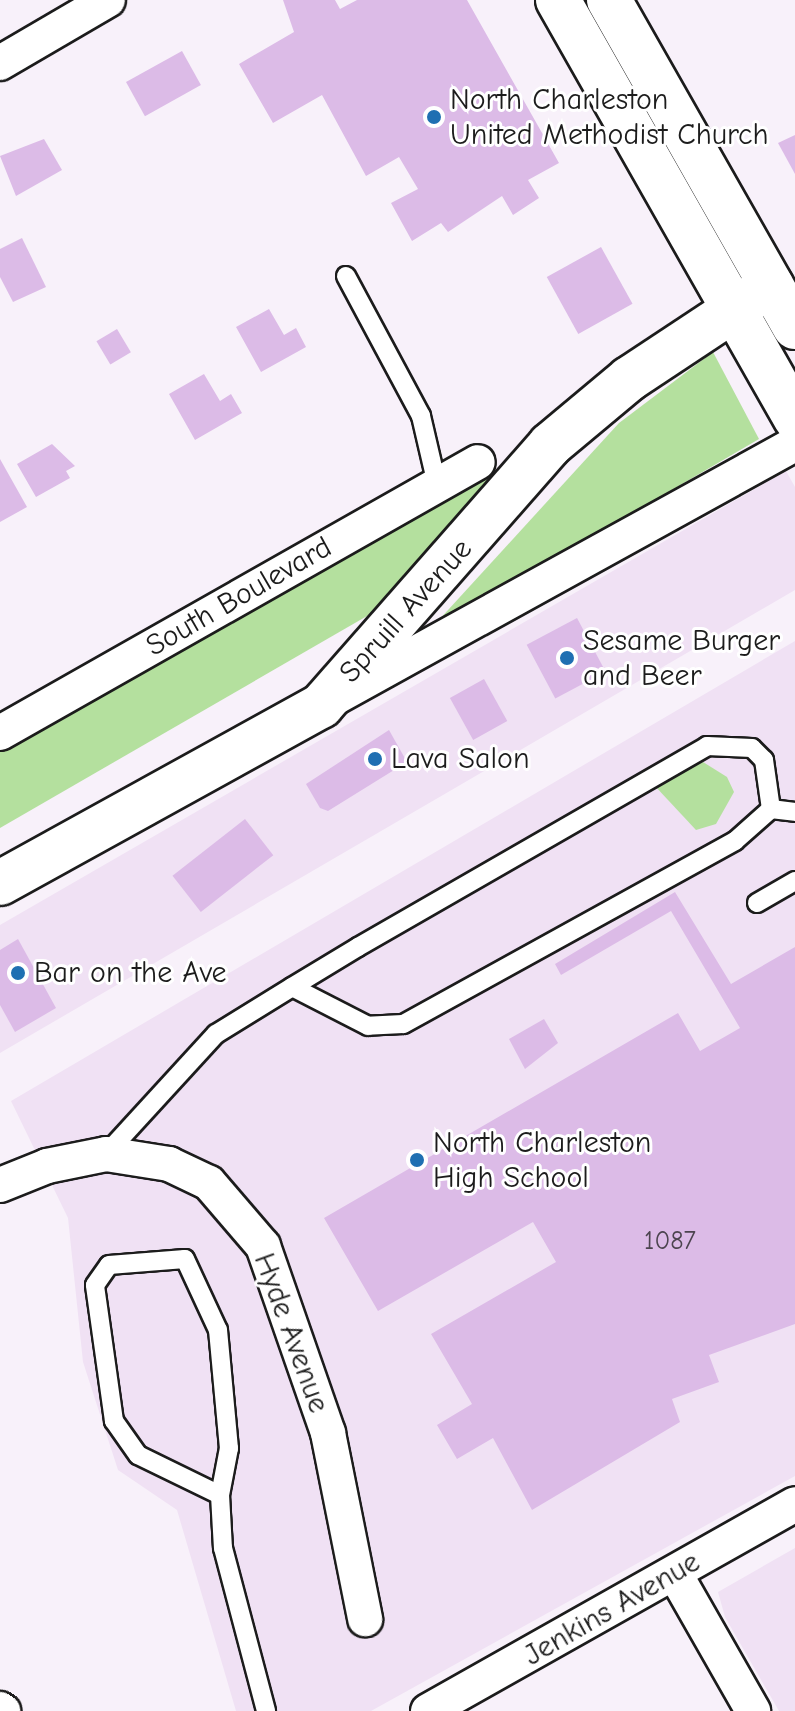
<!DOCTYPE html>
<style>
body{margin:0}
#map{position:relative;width:795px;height:1711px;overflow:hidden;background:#f8f1fa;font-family:"Comic Neue",sans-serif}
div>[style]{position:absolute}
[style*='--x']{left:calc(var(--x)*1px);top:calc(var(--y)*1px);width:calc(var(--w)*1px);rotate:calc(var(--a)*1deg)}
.built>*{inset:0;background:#f0e1f4}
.green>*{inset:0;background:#b4e09e}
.building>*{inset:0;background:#dcbbe7;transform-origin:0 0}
.roads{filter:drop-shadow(2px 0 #1c1c1c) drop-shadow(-2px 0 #1c1c1c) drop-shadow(0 2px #1c1c1c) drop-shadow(0 -2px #1c1c1c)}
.service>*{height:18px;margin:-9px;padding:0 9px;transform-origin:9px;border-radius:9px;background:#fff}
.minor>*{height:34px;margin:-17px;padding:0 17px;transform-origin:17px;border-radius:17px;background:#fff}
.tertiary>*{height:44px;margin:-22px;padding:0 22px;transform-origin:22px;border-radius:22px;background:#fff}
.dots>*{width:22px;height:22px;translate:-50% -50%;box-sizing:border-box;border:4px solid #fff;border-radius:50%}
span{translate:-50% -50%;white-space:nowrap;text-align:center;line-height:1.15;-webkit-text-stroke:6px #fff;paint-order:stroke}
.number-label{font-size:26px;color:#4c444f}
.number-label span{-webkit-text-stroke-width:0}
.poi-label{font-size:30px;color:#1c1c1c}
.left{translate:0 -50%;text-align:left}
.street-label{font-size:30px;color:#1c1c1c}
</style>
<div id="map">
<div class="built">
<i style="clip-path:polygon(786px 471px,795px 487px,795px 590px,0 1053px,0 925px)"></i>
<i style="clip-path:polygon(795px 641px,795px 1476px,371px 1711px,236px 1711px,177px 1510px,118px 1470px,83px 1362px,68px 1218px,11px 1101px)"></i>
<i style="clip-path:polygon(795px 1548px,795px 1711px,779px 1711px,725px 1617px,718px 1592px)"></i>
</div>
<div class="green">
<i style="clip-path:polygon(713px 352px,759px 439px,427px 633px,619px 423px)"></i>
<i style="clip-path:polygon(478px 462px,494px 476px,374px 612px,0 828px,0 745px)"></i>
<i style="clip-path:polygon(703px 762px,727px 777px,734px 792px,716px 824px,696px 830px,654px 785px)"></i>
</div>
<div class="building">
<i style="clip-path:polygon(283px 0,335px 0,340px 9px,357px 0,467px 0,559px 163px,528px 180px,539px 198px,513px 215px,502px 196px,448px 232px,441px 223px,412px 241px,391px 203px,418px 189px,399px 157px,366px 176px,322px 95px,273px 123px,239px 64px,294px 32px)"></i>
<i style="left:182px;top:51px;width:39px;height:64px;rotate:61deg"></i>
<i style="clip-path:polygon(795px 135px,795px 174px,778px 143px)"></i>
<i style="clip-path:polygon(44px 139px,62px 170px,16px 196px,0 156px)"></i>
<i style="clip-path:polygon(22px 238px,46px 287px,13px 302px,0 277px,0 249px)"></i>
<i style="left:601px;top:247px;width:65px;height:62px;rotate:61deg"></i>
<i style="clip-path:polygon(269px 309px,284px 335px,296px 328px,306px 347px,261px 372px,236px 327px)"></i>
<i style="left:117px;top:329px;width:27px;height:24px;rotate:59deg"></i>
<i style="clip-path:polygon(204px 374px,220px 401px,231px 394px,242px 413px,195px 440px,169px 394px)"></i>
<i style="clip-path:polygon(52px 444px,75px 466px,66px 471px,70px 478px,36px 497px,17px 464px)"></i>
<i style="clip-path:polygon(0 459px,27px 507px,0 522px)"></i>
<i style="left:577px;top:618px;width:61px;height:57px;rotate:62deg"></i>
<i style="left:484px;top:679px;width:48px;height:39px;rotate:61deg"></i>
<i style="clip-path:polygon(389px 730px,407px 762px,328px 811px,320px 808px,306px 784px)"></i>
<i style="left:245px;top:819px;width:46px;height:92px;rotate:52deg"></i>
<i style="clip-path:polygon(675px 892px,731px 984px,795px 947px,795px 1324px,709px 1355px,719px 1382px,672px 1399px,680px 1422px,532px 1510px,493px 1438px,457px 1459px,437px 1425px,472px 1404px,431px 1334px,556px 1262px,533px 1222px,378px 1311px,324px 1218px,678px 1013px,700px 1051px,740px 1028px,671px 911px,561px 975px,555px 964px)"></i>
<i style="clip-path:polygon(18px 939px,56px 1008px,15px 1032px,0 1005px,0 950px)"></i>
<i style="clip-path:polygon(544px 1019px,558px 1043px,525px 1069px,509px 1039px)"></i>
</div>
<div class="roads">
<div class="service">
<i style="--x:346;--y:276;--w:159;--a:61.8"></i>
<i style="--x:421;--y:416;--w:71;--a:76.9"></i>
<i style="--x:771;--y:809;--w:24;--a:7"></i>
<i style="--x:757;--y:903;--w:44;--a:-30.1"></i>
<i style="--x:106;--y:1154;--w:163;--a:-47.5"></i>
<i style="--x:216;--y:1034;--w:89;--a:-31.7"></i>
<i style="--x:292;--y:987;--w:77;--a:-31.2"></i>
<i style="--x:358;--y:947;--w:403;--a:-29.9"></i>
<i style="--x:707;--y:746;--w:45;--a:2.5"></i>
<i style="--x:752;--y:748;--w:17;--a:45"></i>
<i style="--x:764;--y:760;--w:49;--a:81.9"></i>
<i style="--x:771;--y:809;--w:48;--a:138.4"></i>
<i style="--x:735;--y:841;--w:379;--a:151.1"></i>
<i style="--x:403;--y:1024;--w:35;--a:177"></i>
<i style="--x:368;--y:1026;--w:85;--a:-152.8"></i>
<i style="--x:220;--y:1495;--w:91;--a:-154"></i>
<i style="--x:138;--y:1455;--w:42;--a:-125.2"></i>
<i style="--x:114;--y:1421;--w:137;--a:-98"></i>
<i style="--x:95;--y:1285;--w:24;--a:-55"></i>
<i style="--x:109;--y:1265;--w:76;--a:-4.5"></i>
<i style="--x:185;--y:1259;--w:78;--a:65.1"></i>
<i style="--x:218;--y:1330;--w:119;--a:84.7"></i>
<i style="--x:229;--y:1448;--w:48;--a:100.8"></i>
<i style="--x:220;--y:1495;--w:53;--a:86.8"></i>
<i style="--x:223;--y:1548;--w:169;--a:75.2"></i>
</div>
<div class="minor">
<i style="--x:0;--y:63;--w:125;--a:-30.3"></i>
<i style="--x:338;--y:696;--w:522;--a:-28.87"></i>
<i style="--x:0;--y:733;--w:549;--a:-29.55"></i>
<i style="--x:0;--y:1185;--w:51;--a:-22"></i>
<i style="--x:47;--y:1166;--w:60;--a:-11.5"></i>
<i style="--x:106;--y:1154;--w:64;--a:9"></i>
<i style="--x:169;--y:1164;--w:44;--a:25.4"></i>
<i style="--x:209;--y:1183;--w:83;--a:49.4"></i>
<i style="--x:263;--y:1246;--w:198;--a:70.8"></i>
<i style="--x:328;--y:1433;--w:190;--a:78.7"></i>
<i style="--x:675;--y:1574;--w:158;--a:60.3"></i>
<i style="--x:0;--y:1709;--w:4;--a:34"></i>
<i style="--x:428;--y:1711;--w:421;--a:-29.4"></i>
</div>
<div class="tertiary">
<i style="--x:558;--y:0;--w:481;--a:60.4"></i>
<i style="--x:609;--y:0;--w:376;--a:60.4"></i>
<i style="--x:0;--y:883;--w:367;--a:-28.9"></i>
<i style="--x:321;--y:706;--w:347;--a:-48.7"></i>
<i style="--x:550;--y:445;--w:103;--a:-39.9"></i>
<i style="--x:629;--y:379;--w:170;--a:-33.5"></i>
</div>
</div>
<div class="dots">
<i style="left:434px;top:117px;background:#1f6fb2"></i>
<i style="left:567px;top:658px;background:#1f6fb2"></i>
<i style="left:375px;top:759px;background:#1f6fb2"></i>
<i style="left:18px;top:973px;background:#1f6fb2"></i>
<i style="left:417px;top:1160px;background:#1f6fb2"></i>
</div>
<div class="number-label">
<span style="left:670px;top:1242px">1087</span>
</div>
<div class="poi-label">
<span class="left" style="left:450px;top:117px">North Charleston<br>United Methodist Church</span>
<span class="left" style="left:583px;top:658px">Sesame Burger<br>and Beer</span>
<span class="left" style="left:391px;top:759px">Lava Salon</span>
<span class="left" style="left:34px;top:973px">Bar on the Ave</span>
<span class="left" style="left:433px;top:1160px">North Charleston<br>High School</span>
</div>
<div class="street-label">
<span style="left:239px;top:597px;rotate:-30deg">South Boulevard</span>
<span style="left:406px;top:611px;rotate:-48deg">Spruill Avenue</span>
<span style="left:291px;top:1333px;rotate:70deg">Hyde Avenue</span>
<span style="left:612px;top:1609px;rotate:-30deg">Jenkins Avenue</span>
</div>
</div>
